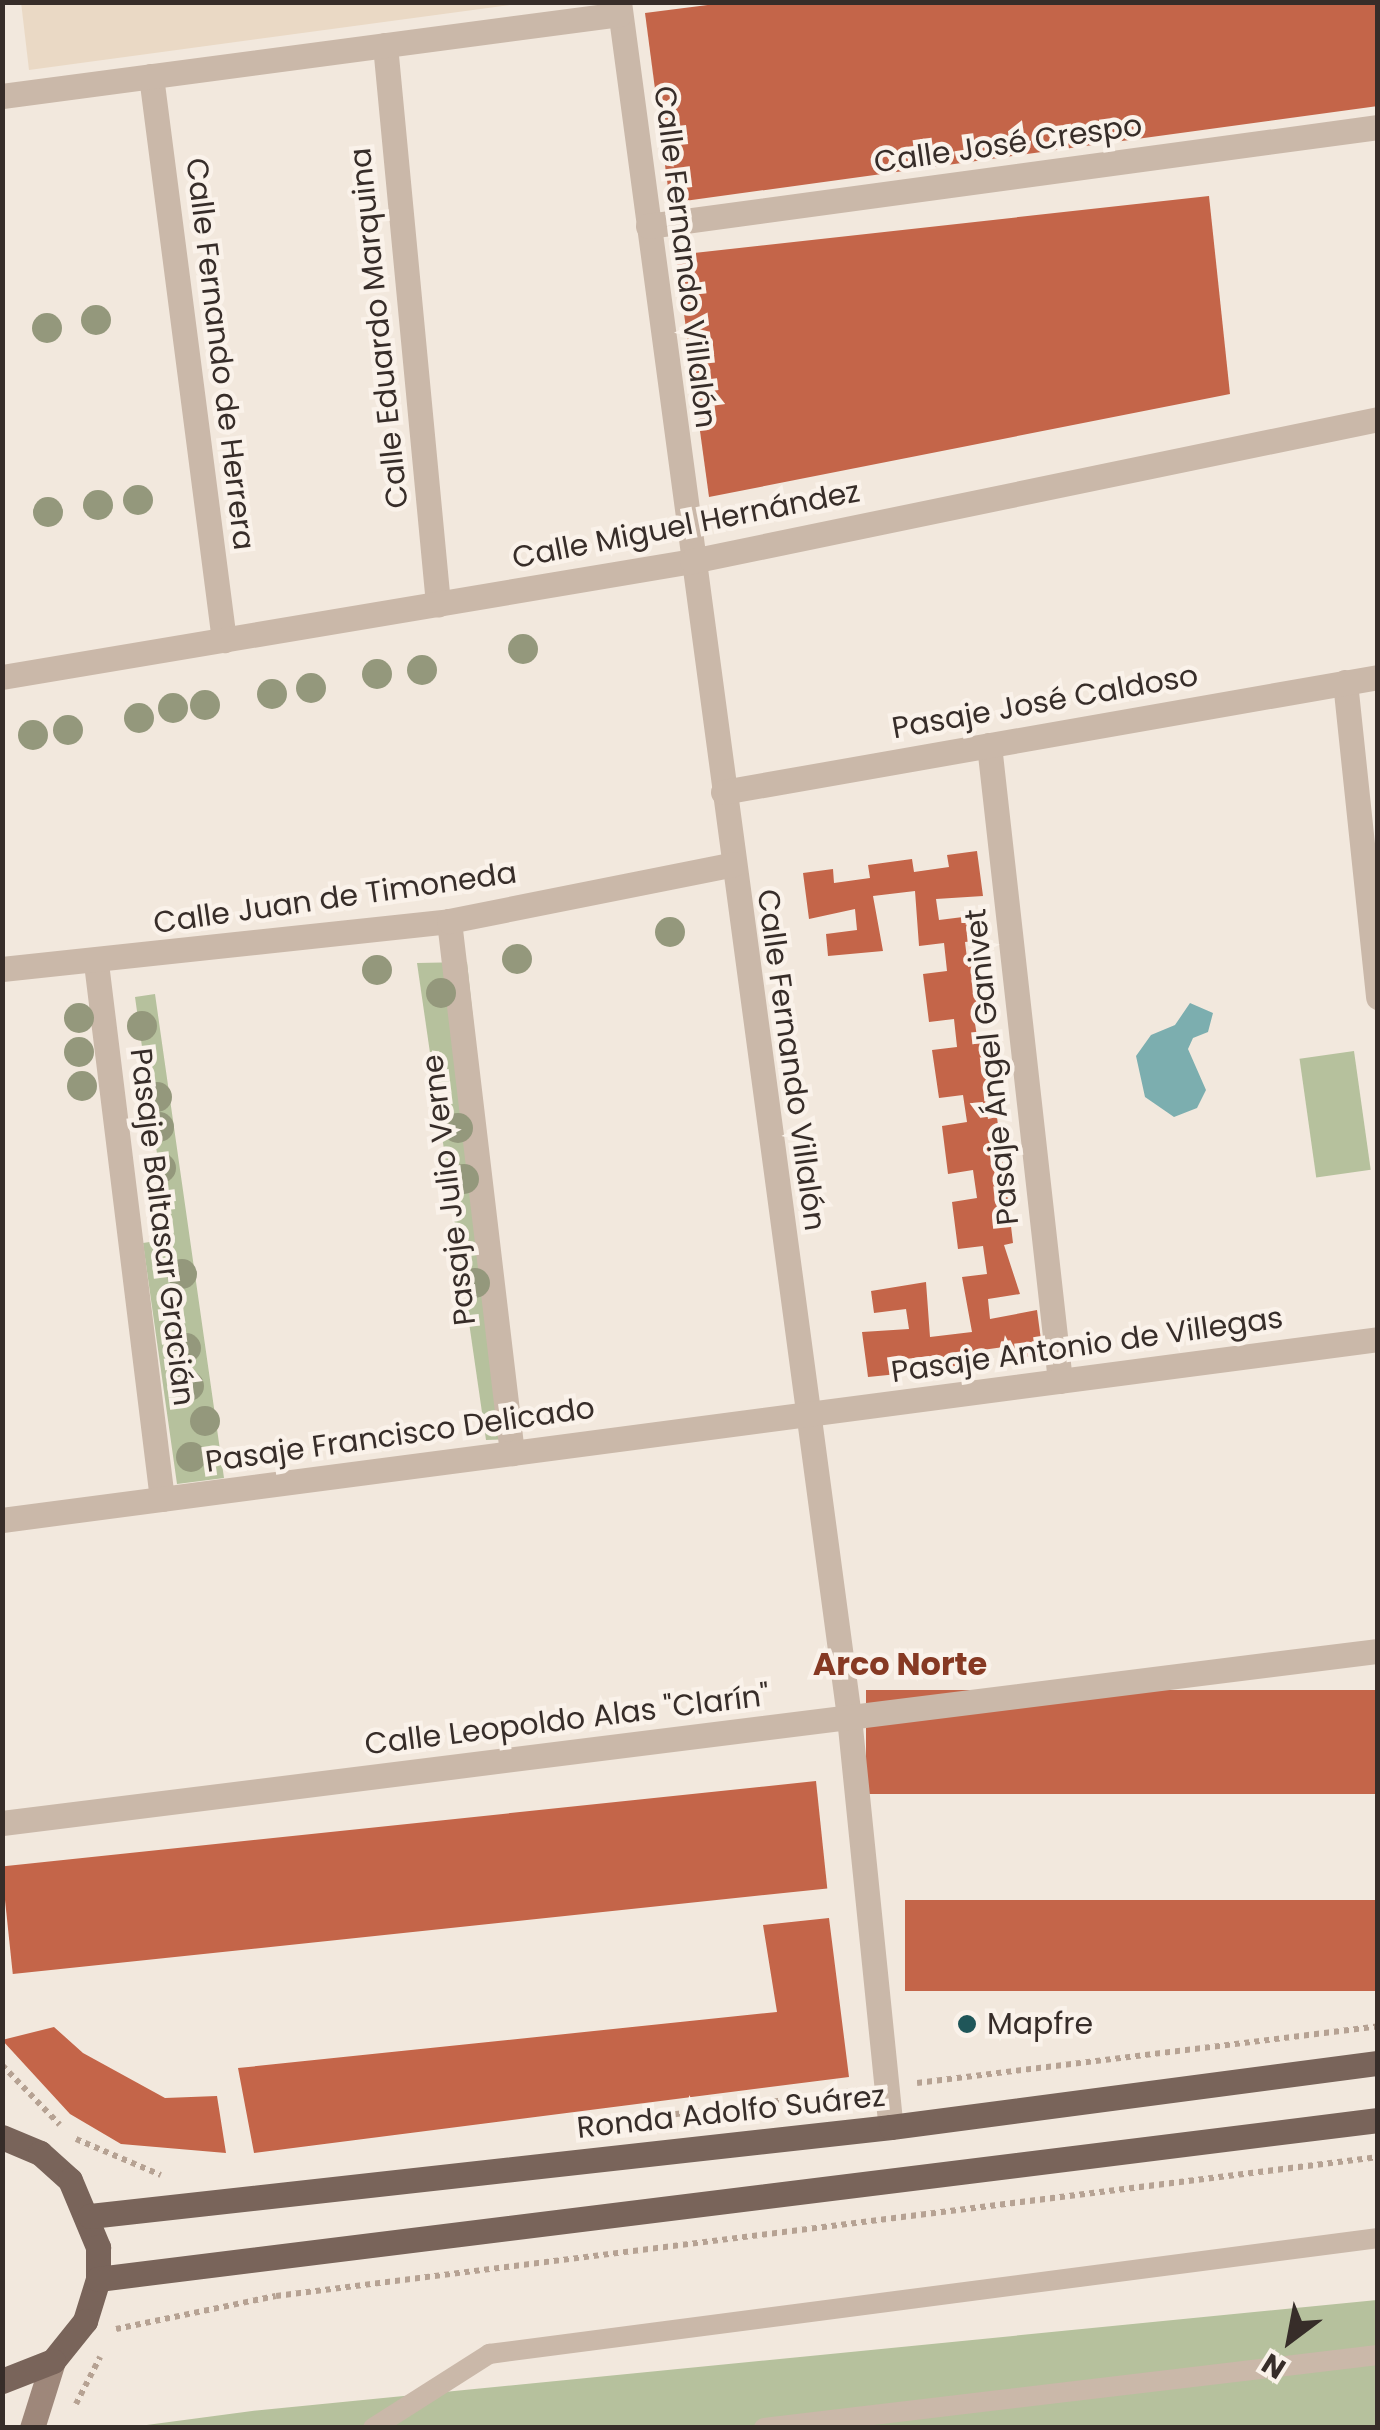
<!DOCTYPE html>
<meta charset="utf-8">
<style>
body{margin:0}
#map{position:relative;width:1380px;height:2430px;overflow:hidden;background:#f2e8dd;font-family:Poppins,sans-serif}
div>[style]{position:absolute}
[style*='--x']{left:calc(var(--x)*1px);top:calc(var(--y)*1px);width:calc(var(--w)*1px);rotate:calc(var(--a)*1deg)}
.green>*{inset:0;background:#b6c19d;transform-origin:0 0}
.plaza>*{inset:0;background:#ead9c5}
.water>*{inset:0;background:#7caeaf}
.building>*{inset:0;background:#c46549;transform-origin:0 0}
.path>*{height:6px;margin-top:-3px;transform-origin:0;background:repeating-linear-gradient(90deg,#b6a293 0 5px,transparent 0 10px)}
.lane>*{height:20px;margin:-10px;padding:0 10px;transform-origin:10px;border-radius:10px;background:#cab8a9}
.street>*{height:25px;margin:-12.5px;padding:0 12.5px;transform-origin:12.5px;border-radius:12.5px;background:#cab8a9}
.secondary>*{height:25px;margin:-12.5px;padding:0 12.5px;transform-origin:12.5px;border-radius:12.5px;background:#9e877a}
.primary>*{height:25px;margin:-12.5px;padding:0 12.5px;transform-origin:12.5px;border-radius:12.5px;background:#79645a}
.trees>*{width:30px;height:30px;margin:-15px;border-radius:50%;background:#94987c}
.dots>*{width:28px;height:28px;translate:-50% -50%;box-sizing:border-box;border:5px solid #faf2ea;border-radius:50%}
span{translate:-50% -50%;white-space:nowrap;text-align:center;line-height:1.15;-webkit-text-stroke:9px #faf2ea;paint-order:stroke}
.street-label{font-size:30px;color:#372d29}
.poi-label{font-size:30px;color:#372d29}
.left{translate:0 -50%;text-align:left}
.neighbourhood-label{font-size:32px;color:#863923;font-weight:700}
.frame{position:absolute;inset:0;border:5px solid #372d29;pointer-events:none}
.north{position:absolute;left:1240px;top:2290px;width:100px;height:100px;-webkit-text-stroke:8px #faf2ea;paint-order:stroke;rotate:212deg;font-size:28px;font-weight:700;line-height:40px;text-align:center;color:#372d29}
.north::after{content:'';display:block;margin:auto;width:35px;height:45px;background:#372d29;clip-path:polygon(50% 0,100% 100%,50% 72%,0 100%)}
</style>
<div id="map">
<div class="green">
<i style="clip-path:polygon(467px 962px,517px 1439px,486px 1440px,417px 963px)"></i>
<i style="clip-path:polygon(155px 994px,224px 1478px,177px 1484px,143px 1243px,169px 1239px,135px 997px)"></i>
<i style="left:1354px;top:1051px;width:120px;height:55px;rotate:82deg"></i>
<i style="clip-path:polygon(1377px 2300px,1377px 2427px,124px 2428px,252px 2411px)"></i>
</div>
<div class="plaza">
<i style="clip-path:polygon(21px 2px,524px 2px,524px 3px,29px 70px)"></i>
</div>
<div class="water">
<i style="clip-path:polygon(1190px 1003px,1213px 1013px,1208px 1032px,1193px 1038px,1188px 1049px,1206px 1090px,1197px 1108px,1174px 1117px,1145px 1097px,1136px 1056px,1151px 1035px,1175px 1025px)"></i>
</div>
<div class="building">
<i style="clip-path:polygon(731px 2px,1378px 2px,1378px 106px,670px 203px,645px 13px)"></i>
<i style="clip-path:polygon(1209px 196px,1230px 394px,709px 497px,676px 255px)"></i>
<i style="clip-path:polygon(977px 851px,983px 896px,936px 899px,939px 920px,971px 916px,974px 941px,965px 942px,968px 967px,978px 966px,984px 1016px,974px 1017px,978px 1043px,987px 1042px,994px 1091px,984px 1093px,988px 1119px,997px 1117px,1003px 1167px,994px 1169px,998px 1195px,1007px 1193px,1013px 1243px,1004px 1245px,1020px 1294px,988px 1299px,990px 1319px,1037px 1310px,1043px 1355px,1013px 1359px,1011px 1346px,975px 1351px,977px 1363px,933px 1369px,932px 1356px,896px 1360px,898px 1374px,868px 1377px,862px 1332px,909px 1329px,906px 1309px,874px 1313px,871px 1291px,926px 1282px,930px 1337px,972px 1332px,962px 1277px,987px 1274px,983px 1246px,958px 1249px,952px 1202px,977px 1198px,973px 1170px,948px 1174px,942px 1126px,967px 1122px,963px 1095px,939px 1098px,932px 1050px,957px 1047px,954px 1019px,929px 1022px,923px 974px,947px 971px,944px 943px,919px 946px,915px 891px,873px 896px,883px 951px,828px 956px,826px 934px,857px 930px,855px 909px,809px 919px,803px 873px,833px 869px,834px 883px,870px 878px,868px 865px,912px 859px,914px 872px,949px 867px,947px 855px)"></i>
<i style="left:1378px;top:1690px;width:104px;height:512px;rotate:90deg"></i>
<i style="left:816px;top:1781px;width:108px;height:819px;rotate:84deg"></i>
<i style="left:1378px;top:1900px;width:91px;height:473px;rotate:90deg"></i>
<i style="clip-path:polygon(829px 1918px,849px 2077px,254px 2153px,238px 2068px,777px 2012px,763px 1925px)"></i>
<i style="clip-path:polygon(54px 2027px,83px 2053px,165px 2098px,217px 2096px,226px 2153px,121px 2144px,70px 2114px,2px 2040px)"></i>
</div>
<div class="path">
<i style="--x:2;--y:2065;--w:83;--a:46"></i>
<i style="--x:917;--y:2083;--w:465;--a:-7"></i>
<i style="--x:615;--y:2122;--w:242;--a:-7.4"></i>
<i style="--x:76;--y:2139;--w:92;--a:23"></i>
<i style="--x:116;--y:2329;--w:163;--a:-11.7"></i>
<i style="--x:276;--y:2296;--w:1111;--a:-7.19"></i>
<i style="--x:76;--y:2404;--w:53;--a:-62.9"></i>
</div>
<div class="lane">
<i style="--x:373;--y:2428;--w:138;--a:-32.5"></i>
<i style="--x:489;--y:2354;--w:897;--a:-7.43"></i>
<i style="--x:764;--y:2428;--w:618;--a:-6.78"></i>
</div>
<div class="street">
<i style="--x:619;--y:2;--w:1730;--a:82.36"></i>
<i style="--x:849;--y:1717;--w:412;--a:84.2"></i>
<i style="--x:385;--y:45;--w:562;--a:84.58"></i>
<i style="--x:151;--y:76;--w:569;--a:82.63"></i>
<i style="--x:2;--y:96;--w:623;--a:-7.56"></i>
<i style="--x:648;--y:226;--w:737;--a:-7.72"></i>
<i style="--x:2;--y:677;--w:700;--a:-9.54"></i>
<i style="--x:692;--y:561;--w:701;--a:-11.69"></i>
<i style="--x:1345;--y:682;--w:317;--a:84"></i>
<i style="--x:989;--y:745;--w:640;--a:83.63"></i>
<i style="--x:723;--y:792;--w:665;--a:-9.96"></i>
<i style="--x:449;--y:921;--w:536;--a:83.25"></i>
<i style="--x:96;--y:963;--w:540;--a:82.98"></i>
<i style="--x:2;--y:969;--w:450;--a:-6.1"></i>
<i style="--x:449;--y:921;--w:290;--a:-11.3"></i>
<i style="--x:2;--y:1520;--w:1388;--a:-7.49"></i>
<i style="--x:2;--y:1823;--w:1387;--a:-7.13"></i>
</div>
<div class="secondary">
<i style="--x:32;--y:2428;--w:70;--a:-72.6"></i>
</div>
<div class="primary">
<i style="--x:2;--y:2137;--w:41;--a:22.8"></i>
<i style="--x:40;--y:2153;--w:40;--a:42"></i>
<i style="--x:70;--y:2180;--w:73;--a:67.3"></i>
<i style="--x:98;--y:2247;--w:32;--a:90"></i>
<i style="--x:98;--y:2279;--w:44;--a:107.2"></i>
<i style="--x:85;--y:2321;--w:51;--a:128.7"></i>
<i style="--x:53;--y:2361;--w:55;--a:158.6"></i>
<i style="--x:90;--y:2216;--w:806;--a:-6.34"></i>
<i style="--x:891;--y:2127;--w:491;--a:-7.5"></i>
<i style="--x:98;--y:2279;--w:1290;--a:-7.08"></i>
</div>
<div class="trees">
<i style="left:96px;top:320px"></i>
<i style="left:47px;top:328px"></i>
<i style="left:138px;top:500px"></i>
<i style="left:98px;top:505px"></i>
<i style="left:48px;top:512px"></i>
<i style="left:523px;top:649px"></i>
<i style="left:422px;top:670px"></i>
<i style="left:377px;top:674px"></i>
<i style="left:311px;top:688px"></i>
<i style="left:272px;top:694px"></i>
<i style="left:205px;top:705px"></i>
<i style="left:173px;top:708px"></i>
<i style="left:139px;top:718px"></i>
<i style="left:68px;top:730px"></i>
<i style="left:33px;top:735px"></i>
<i style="left:670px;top:932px"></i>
<i style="left:517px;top:959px"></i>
<i style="left:377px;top:970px"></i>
<i style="left:441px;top:993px"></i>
<i style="left:79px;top:1018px"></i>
<i style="left:142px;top:1026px"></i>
<i style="left:79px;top:1052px"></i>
<i style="left:82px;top:1086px"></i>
<i style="left:157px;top:1097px"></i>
<i style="left:159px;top:1127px"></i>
<i style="left:458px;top:1128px"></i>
<i style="left:161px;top:1168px"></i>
<i style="left:464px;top:1179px"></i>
<i style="left:182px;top:1274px"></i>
<i style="left:475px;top:1283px"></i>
<i style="left:186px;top:1348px"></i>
<i style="left:189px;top:1386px"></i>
<i style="left:205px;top:1421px"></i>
<i style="left:191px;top:1457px"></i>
</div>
<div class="dots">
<i style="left:967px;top:2024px;background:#1f5659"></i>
</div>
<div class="street-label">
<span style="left:1008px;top:144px;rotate:-8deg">Calle José Crespo</span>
<span style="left:685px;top:257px;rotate:83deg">Calle Fernando Villalón</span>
<span style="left:379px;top:328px;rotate:-96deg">Calle Eduardo Marquina</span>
<span style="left:220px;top:354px;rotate:83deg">Calle Fernando de Herrera</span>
<span style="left:686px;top:525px;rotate:-11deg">Calle Miguel Hernández</span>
<span style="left:1045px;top:702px;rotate:-10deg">Pasaje José Caldoso</span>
<span style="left:335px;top:898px;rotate:-8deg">Calle Juan de Timoneda</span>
<span style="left:791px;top:1060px;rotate:82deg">Calle Fernando Villalón</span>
<span style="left:992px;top:1067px;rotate:-96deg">Pasaje Ángel Ganivet</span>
<span style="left:449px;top:1190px;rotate:-97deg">Pasaje Julio Verne</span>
<span style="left:162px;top:1227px;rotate:83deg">Pasaje Baltasar Gracián</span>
<span style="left:1087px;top:1345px;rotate:-8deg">Pasaje Antonio de Villegas</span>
<span style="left:400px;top:1435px;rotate:-8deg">Pasaje Francisco Delicado</span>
<span style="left:567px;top:1720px;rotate:-7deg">Calle Leopoldo Alas "Clarín"</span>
<span style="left:731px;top:2112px;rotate:-6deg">Ronda Adolfo Suárez</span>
</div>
<div class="poi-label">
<span class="left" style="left:987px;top:2024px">Mapfre</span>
</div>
<div class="neighbourhood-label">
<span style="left:900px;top:1664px">Arco Norte</span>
</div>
<div class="frame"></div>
<div class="north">N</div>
</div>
